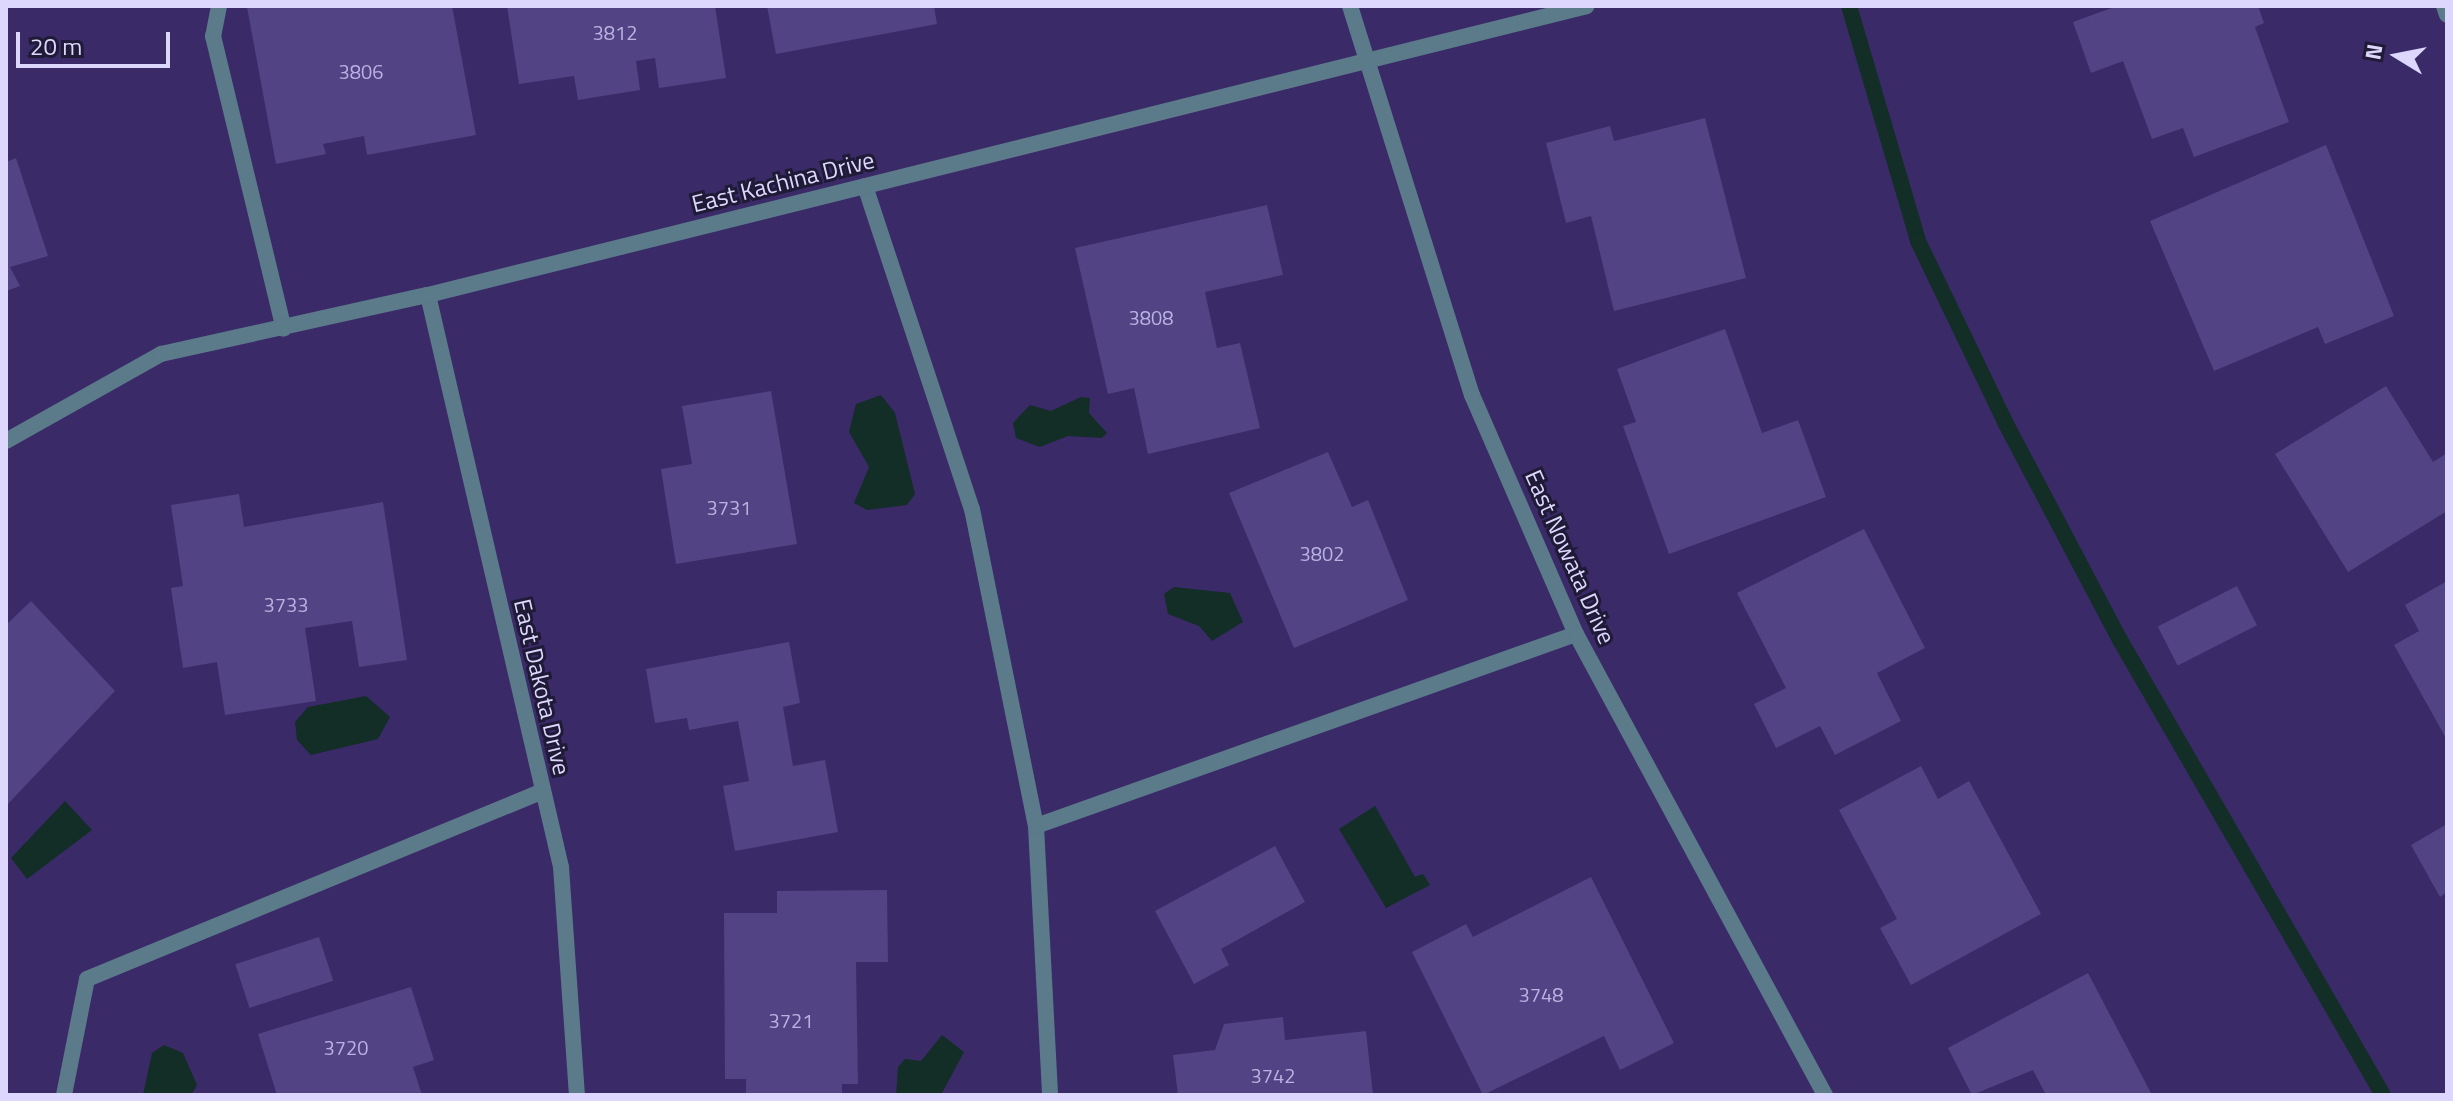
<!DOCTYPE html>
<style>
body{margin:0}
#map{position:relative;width:2453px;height:1101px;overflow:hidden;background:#3a2a68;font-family:"Titillium Web",sans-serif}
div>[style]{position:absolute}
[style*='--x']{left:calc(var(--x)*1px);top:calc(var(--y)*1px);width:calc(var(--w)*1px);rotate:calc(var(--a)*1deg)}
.water>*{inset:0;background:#122e26}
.stream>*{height:16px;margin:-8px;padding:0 8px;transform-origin:8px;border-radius:8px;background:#122e26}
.building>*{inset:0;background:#524384;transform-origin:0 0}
.service>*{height:16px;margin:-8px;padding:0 8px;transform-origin:8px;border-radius:8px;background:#5b7a8a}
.minor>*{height:16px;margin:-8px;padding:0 8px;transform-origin:8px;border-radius:8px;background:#5b7a8a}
.tertiary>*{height:16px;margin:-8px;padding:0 8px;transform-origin:8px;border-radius:8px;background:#5b7a8a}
span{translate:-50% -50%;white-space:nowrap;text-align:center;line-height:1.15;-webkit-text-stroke:6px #1f1a35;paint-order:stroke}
.number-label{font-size:20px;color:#bab2e0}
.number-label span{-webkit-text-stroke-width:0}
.street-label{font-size:24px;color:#ddd7fe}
.frame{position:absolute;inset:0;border:8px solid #ddd7fe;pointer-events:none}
.north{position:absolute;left:2357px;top:16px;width:80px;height:80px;-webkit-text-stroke:6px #1f1a35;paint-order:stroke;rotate:280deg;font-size:22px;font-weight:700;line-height:32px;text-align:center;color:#ddd7fe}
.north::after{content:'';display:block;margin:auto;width:28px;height:36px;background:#ddd7fe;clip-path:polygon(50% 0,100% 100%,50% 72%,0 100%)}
.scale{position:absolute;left:16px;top:32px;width:154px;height:36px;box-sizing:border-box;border:4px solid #ddd7fe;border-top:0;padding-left:10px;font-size:24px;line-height:28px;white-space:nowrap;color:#ddd7fe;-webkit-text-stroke:6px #1f1a35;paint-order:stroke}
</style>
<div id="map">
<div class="water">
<i style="clip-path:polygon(881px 395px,895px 413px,915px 494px,907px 505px,867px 510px,854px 503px,869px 467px,849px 432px,856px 404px)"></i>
<i style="clip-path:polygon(1081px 397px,1090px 398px,1089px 413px,1107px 433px,1102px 438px,1068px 436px,1040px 447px,1016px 438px,1013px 423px,1030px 405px,1051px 411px)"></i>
<i style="clip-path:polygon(1174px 587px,1230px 593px,1243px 622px,1212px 641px,1199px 626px,1168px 614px,1164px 594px)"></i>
<i style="clip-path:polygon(366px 696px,390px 717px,378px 739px,311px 755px,297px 740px,295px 722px,308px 707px)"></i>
<i style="clip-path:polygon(65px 801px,92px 830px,27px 879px,11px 858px)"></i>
<i style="clip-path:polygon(1375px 806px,1415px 877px,1423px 874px,1430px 885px,1386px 908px,1339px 829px)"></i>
<i style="clip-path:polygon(942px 1035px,964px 1052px,941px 1095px,896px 1095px,898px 1067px,905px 1059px,921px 1061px)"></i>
<i style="clip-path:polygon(164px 1045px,183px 1053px,197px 1085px,191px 1095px,143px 1095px,152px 1053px)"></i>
</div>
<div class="stream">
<i style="--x:1849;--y:6;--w:245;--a:73.6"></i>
<i style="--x:1918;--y:241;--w:201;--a:64.3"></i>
<i style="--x:2005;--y:422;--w:246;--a:62.2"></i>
<i style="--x:2120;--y:640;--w:526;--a:59.97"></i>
</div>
<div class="building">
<i style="clip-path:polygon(452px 6px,476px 135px,367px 155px,364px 136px,323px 144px,326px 154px,276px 164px,247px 7px)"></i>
<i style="clip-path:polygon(507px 6px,715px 6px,726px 78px,659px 88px,655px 58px,636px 61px,640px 90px,578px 100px,574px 76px,519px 84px)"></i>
<i style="clip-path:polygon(767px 6px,934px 6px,937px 24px,776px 54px)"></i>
<i style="clip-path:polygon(2117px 6px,2258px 6px,2264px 23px,2255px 27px,2289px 122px,2194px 157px,2183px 128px,2152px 139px,2123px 61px,2091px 73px,2073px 22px)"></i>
<i style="clip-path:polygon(1705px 118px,1746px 278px,1614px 311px,1591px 216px,1566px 223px,1546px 143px,1610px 126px,1614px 141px)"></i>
<i style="clip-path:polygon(2326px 145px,2394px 316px,2325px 344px,2318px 327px,2214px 371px,2150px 221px)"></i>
<i style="clip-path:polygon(16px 158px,48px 256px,10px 267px,20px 286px,6px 291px,6px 162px)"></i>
<i style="clip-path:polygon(1267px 205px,1283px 275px,1205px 292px,1217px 348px,1240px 343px,1260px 428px,1148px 454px,1134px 388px,1108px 394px,1075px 248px)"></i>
<i style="clip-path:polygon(1725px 329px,1762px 433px,1798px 420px,1826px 497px,1669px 554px,1623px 426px,1636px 422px,1617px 369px)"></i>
<i style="clip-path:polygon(2386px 386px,2433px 462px,2447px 453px,2447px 511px,2348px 572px,2275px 454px)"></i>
<i style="clip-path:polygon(771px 391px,797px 544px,676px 564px,661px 469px,692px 464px,682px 406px)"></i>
<i style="clip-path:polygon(1328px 452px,1352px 507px,1368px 500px,1408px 600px,1294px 648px,1229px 493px)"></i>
<i style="clip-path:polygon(239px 494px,244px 527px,383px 502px,407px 660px,359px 667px,352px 621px,305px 628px,316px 701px,225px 715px,217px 662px,183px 668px,171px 588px,183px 586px,171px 505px)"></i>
<i style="clip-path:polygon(1864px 529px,1925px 648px,1877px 673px,1901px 721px,1835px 755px,1820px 726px,1776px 748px,1754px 704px,1786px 688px,1737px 593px)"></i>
<i style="clip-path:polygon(2447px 581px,2447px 740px,2394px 645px,2419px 631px,2405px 605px)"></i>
<i style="left:2237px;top:586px;width:44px;height:89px;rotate:63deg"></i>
<i style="clip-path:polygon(31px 601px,115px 691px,6px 806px,6px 625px)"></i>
<i style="clip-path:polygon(789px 642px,800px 703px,783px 707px,793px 766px,825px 760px,838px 832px,735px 851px,723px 786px,749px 781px,738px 721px,689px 730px,687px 718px,655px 723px,646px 669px)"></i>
<i style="clip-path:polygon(1921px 766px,1938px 799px,1969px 781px,2041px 914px,1911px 985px,1880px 928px,1897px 919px,1839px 810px)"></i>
<i style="clip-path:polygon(2447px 824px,2447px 892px,2440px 897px,2411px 845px)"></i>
<i style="clip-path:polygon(1275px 846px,1305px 902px,1221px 949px,1229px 965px,1194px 984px,1155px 911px)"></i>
<i style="clip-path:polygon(1591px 877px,1674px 1043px,1620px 1070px,1604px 1036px,1483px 1095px,1412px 952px,1466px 924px,1473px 937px)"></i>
<i style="clip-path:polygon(887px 890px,888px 962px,856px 962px,858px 1084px,842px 1084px,842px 1095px,746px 1095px,746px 1079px,725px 1079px,724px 913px,777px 913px,777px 891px)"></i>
<i style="left:319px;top:937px;width:46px;height:88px;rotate:72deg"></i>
<i style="clip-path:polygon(2088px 973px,2152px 1095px,2046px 1095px,2033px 1070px,1972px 1095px,1948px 1048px)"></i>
<i style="clip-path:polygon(411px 987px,434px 1060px,413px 1067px,422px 1095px,277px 1095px,258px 1034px)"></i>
<i style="clip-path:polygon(1283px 1017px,1285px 1040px,1366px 1031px,1373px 1095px,1178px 1095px,1173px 1055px,1215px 1050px,1224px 1024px)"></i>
</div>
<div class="service">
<i style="--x:219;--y:6;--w:31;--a:101"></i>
<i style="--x:213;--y:36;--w:301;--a:76.4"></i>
<i style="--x:865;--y:186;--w:340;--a:71.7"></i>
<i style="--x:972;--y:509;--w:323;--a:78.6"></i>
<i style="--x:1036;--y:826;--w:269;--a:87"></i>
<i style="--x:1036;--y:826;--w:573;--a:-19.57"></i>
<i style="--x:64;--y:1095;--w:118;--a:-78.8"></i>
<i style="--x:87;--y:979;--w:492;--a:-22.4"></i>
</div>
<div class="minor">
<i style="--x:1350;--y:6;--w:408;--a:72.6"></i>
<i style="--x:1472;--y:395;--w:261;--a:66.5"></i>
<i style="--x:1576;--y:634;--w:524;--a:61.63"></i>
<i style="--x:428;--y:295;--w:587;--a:76.91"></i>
<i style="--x:561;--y:867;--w:229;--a:86"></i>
<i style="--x:6;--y:441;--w:178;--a:-29.3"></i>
<i style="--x:161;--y:354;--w:273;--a:-12.5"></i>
<i style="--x:428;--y:295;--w:1194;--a:-14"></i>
</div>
<div class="tertiary">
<i style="--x:2444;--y:6;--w:9;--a:72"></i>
</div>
<div class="number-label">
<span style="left:615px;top:32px">3812</span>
<span style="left:361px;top:71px">3806</span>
<span style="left:1151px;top:317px">3808</span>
<span style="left:729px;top:507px">3731</span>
<span style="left:1322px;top:553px">3802</span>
<span style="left:286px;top:604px">3733</span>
<span style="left:1541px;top:994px">3748</span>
<span style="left:791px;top:1020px">3721</span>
<span style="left:346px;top:1047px">3720</span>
<span style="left:1273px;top:1075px">3742</span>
</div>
<div class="street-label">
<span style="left:783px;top:182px;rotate:-14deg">East Kachina Drive</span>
<span style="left:1570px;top:557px;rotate:66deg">East Nowata Drive</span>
<span style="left:542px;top:687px;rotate:77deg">East Dakota Drive</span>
</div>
<div class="frame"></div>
<div class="north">N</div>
<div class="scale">20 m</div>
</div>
